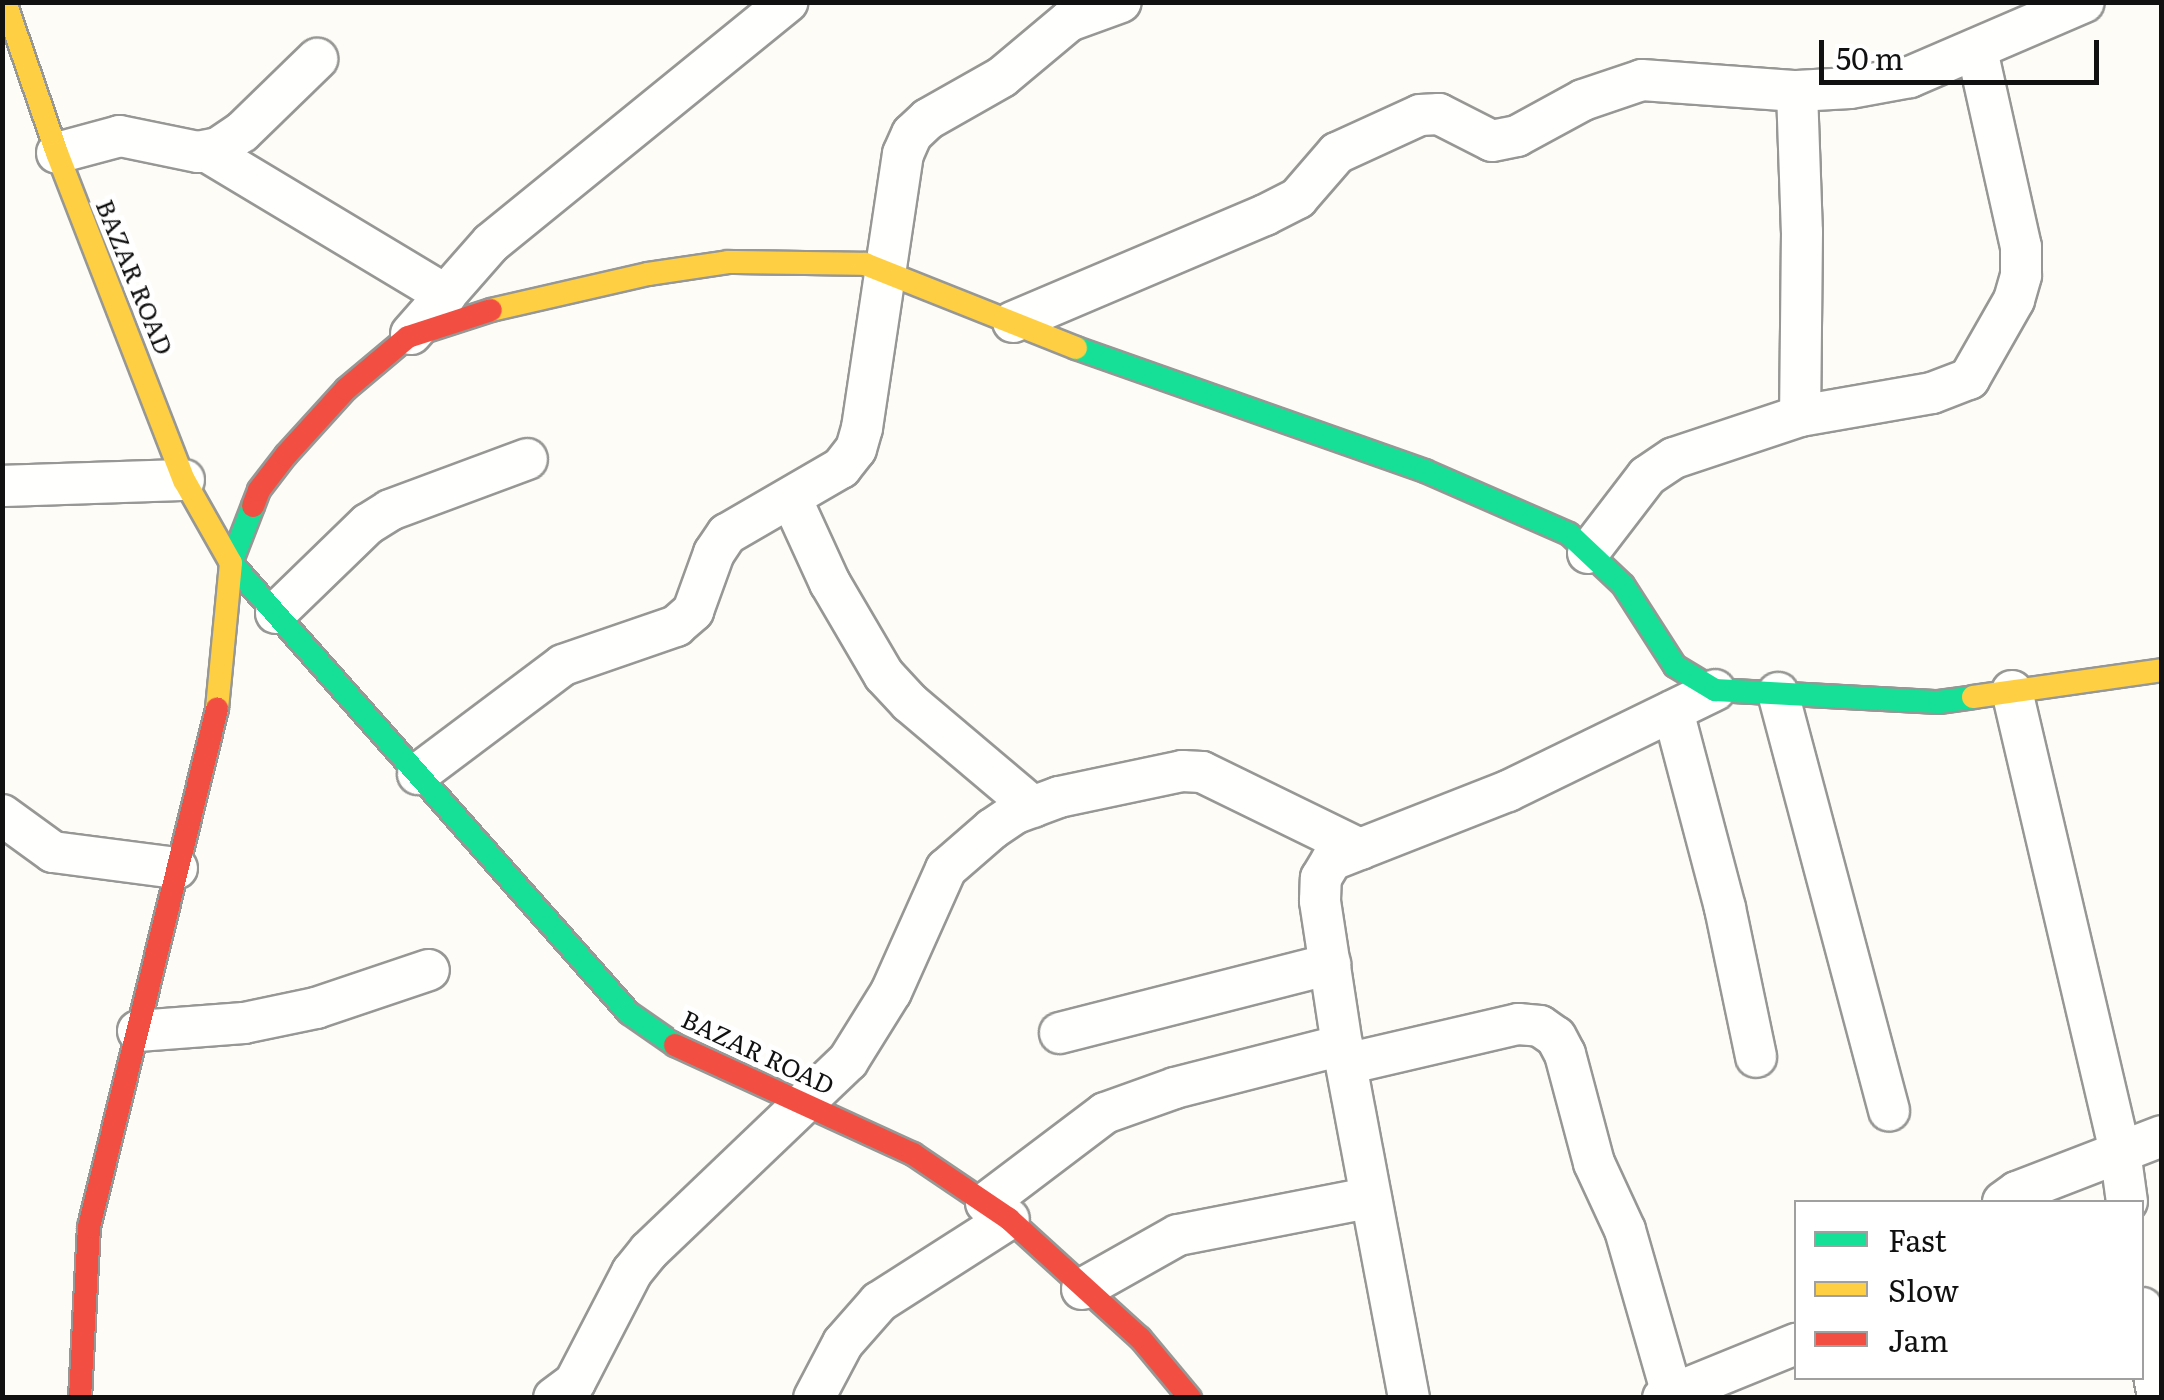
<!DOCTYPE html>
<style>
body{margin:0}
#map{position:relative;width:2164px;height:1400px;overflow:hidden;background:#fdfcf7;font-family:Literata,serif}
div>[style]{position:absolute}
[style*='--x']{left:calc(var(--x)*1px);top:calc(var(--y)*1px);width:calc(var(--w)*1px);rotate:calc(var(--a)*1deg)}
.roads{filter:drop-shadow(2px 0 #979795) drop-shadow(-2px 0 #979795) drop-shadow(0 2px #979795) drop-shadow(0 -2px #979795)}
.street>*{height:40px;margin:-20px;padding:0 20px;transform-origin:20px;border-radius:20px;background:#fffffe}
.fast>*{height:22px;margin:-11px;padding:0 11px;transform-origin:11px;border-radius:11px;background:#16e098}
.slow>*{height:22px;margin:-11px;padding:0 11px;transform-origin:11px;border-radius:11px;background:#ffcf43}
.jam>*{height:22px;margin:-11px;padding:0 11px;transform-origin:11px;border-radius:11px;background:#f24e42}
span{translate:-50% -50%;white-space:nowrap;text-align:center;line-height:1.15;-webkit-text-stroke:10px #fff;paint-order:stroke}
.street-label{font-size:25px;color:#111}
.frame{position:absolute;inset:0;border:5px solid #111;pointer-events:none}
.legend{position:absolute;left:1794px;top:1200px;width:350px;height:180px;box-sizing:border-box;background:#fff;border:2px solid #a0a0a0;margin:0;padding:12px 18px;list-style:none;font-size:30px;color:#111}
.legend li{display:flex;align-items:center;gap:20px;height:50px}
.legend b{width:50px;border:2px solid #a0a0a0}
.scale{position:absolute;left:1819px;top:40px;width:280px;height:45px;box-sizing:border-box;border:5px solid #111;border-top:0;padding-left:12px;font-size:30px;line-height:35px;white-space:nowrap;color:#111;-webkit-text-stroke:8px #fff;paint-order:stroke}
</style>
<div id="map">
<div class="roads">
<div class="street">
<i style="--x:1797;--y:91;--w:141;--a:88"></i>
<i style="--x:1802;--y:232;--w:184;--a:90.6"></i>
<i style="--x:206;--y:151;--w:280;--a:31"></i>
<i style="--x:57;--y:153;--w:65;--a:-15.1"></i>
<i style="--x:120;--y:136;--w:80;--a:11.6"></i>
<i style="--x:198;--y:152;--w:20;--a:-11"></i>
<i style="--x:218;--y:148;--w:29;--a:-34"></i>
<i style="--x:242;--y:132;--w:105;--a:-44.2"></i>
<i style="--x:1013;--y:322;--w:274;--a:-23"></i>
<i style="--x:1265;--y:215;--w:37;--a:-27"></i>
<i style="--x:1298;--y:198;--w:60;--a:-49.1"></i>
<i style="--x:1337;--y:153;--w:91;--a:-24.6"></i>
<i style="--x:1420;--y:115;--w:19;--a:-3"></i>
<i style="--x:1439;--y:114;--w:59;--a:27"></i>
<i style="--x:1492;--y:141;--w:25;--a:-11"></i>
<i style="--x:1517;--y:136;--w:75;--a:-28.6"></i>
<i style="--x:1583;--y:100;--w:62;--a:-18.7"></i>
<i style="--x:1642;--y:80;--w:155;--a:4.1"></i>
<i style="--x:1797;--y:91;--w:53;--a:-3.2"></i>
<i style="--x:1850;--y:88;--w:61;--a:-10.4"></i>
<i style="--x:1910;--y:77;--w:189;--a:-23.3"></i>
<i style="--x:411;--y:334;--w:121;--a:-48.7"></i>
<i style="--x:491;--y:243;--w:382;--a:-39.1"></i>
<i style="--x:2;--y:486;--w:182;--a:-1.9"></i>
<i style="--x:791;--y:498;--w:94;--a:65.4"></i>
<i style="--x:830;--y:583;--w:107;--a:59.6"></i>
<i style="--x:884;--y:675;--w:38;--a:47"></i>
<i style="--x:910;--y:703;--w:161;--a:40.2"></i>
<i style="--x:1588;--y:553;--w:97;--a:-52.5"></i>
<i style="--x:1647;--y:476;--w:32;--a:-34"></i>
<i style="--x:1674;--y:458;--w:133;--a:-18.4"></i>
<i style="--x:1800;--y:416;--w:134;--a:-9.9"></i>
<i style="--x:1932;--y:393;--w:40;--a:-21"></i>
<i style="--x:1969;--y:379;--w:91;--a:-60.3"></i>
<i style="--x:2014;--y:300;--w:26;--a:-74"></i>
<i style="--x:2021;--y:275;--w:28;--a:-90"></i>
<i style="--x:2021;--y:247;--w:202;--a:-102.6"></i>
<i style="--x:276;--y:613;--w:128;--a:-44.1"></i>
<i style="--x:368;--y:524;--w:26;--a:-32"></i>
<i style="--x:390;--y:510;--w:146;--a:-20.4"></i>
<i style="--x:2012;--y:691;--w:473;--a:76.8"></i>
<i style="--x:2120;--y:1151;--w:51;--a:82.2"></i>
<i style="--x:1778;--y:693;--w:432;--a:75.1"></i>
<i style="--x:1673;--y:711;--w:204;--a:75.2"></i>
<i style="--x:1725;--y:908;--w:152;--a:78.2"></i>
<i style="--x:418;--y:774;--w:181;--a:-36.9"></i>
<i style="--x:563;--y:665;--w:120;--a:-19"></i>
<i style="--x:676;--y:626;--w:23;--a:-41"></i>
<i style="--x:693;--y:611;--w:62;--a:-70.1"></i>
<i style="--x:714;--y:553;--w:23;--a:-56"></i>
<i style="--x:727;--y:534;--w:132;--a:-30.1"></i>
<i style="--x:841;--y:468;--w:24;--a:-52"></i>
<i style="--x:856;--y:449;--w:22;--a:-74"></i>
<i style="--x:862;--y:428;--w:277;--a:-81.5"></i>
<i style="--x:903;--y:154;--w:22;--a:-66"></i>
<i style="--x:912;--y:134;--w:22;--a:-43"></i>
<i style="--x:928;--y:119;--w:85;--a:-29.6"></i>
<i style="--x:1002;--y:77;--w:87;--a:-39.9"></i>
<i style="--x:1069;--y:21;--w:55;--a:-20.1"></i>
<i style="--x:2;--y:815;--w:63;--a:36"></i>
<i style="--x:53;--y:852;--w:125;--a:7.4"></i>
<i style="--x:138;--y:1031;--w:106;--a:-4.3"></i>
<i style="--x:244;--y:1023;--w:74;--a:-11.8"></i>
<i style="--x:316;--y:1008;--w:119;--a:-18.6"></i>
<i style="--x:1060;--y:1033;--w:279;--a:-14.3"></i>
<i style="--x:1346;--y:1064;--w:177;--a:-13.1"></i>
<i style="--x:1518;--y:1024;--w:22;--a:5"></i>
<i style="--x:1540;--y:1026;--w:19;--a:35"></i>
<i style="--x:1556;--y:1037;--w:19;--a:62"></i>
<i style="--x:1565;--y:1054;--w:113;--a:75.1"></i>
<i style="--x:1594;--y:1163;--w:74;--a:65.2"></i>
<i style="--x:1625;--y:1230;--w:171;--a:74"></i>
<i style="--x:2003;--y:1202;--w:17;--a:-36"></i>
<i style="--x:2017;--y:1192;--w:155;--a:-21.1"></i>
<i style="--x:986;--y:1203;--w:149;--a:-37.1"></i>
<i style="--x:1105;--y:1113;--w:74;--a:-19.7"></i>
<i style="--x:1175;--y:1088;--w:172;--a:-14.4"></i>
<i style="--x:1082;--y:1289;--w:110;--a:-29.4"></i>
<i style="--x:1178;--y:1235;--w:195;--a:-11"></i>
<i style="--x:2142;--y:1308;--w:91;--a:79.9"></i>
<i style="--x:554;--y:1398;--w:26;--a:-37"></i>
<i style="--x:575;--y:1382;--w:124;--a:-62.6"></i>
<i style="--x:632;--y:1272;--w:27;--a:-51"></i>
<i style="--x:649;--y:1251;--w:275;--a:-43.7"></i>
<i style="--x:848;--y:1061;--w:81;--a:-58.1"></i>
<i style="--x:891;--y:992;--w:135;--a:-65.9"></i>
<i style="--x:946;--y:869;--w:61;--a:-41"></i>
<i style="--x:992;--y:829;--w:29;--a:-34"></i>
<i style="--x:1016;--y:813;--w:46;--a:-20.4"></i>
<i style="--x:1059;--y:797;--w:126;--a:-11.9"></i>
<i style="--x:1182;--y:771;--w:20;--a:3"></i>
<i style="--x:1202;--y:772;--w:176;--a:26"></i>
<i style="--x:814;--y:1398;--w:62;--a:-62.2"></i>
<i style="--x:843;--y:1343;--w:55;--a:-48.7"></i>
<i style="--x:879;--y:1302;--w:154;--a:-32.6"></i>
<i style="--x:1409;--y:1398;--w:359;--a:-100.7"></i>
<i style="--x:1342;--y:1045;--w:146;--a:-98.7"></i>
<i style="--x:1320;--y:901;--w:23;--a:-88"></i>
<i style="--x:1321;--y:878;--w:21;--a:-59"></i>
<i style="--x:1332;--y:860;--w:189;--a:-21.4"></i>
<i style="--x:1508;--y:791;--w:230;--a:-26"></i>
<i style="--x:1663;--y:1398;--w:144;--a:-22.1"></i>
</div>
<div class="fast">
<i style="--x:1076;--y:348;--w:370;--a:19.4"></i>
<i style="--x:1425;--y:471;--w:157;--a:23.6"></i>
<i style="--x:1569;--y:534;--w:74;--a:43.4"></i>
<i style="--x:1623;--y:585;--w:96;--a:57.3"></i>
<i style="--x:1675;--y:666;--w:47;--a:31"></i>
<i style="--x:1715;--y:690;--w:224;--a:3.1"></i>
<i style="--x:1939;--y:702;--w:34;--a:-8"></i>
<i style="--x:253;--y:506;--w:61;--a:111.1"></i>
<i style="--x:231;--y:563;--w:601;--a:48.51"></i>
<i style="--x:629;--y:1013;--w:56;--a:34.8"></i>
</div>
<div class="slow">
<i style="--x:5;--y:2;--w:160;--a:71"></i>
<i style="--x:57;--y:153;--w:351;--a:68.8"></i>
<i style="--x:184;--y:480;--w:95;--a:60.5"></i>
<i style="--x:231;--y:563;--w:147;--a:95.5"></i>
<i style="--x:491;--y:310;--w:161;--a:-12.9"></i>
<i style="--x:648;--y:274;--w:81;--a:-8.5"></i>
<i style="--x:728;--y:262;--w:137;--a:0.8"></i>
<i style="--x:865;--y:264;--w:227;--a:21.7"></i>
<i style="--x:1973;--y:697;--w:191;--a:-8.1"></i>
</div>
<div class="jam">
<i style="--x:253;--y:506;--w:17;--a:-69"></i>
<i style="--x:259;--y:490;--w:44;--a:-52.4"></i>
<i style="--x:286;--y:455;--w:89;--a:-47.7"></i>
<i style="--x:346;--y:389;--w:81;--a:-40"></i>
<i style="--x:408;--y:337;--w:87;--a:-18"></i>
<i style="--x:675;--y:1045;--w:262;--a:24.6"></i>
<i style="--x:913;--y:1154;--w:116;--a:34.1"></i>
<i style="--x:1009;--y:1219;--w:177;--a:42.3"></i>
<i style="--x:1140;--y:1338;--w:78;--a:50.2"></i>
<i style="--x:80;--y:1398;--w:171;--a:-87"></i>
<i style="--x:89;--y:1227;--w:534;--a:-76.12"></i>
</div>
</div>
<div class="street-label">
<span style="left:135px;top:277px;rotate:68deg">BAZAR ROAD</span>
<span style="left:758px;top:1052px;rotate:25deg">BAZAR ROAD</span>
</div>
<div class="frame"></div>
<ul class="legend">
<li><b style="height:12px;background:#16e098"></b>Fast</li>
<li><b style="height:12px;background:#ffcf43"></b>Slow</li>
<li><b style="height:12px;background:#f24e42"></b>Jam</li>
</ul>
<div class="scale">50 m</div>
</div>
